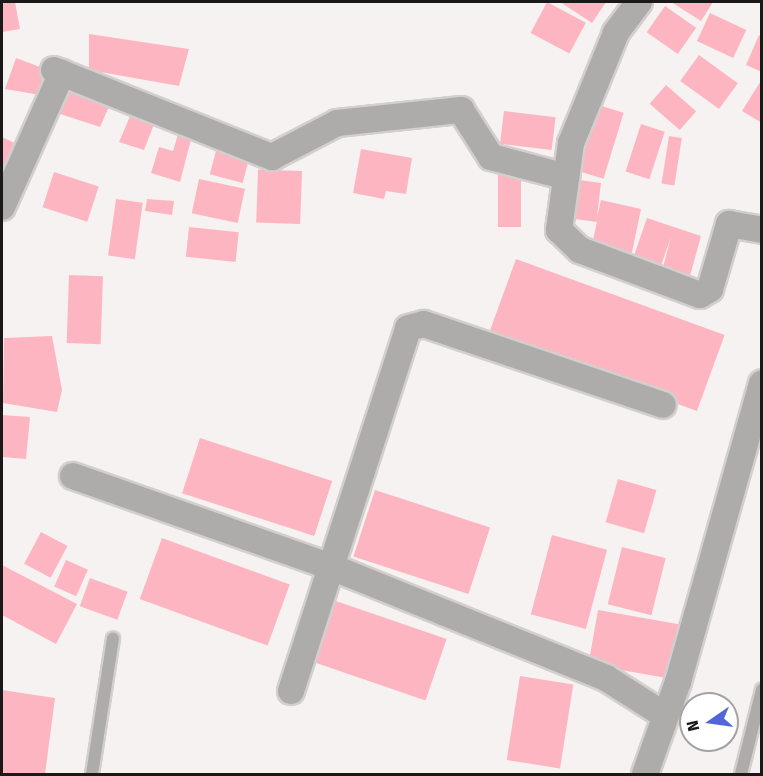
<!DOCTYPE html>
<style>
body{margin:0}
#map{position:relative;width:763px;height:776px;overflow:hidden;background:#f6f2f1;font-family:"Fira Sans",sans-serif}
div>[style]{position:absolute}
[style*='--x']{left:calc(var(--x)*1px);top:calc(var(--y)*1px);width:calc(var(--w)*1px);rotate:calc(var(--a)*1deg)}
.building>*{inset:0;background:#fdb6c1;transform-origin:0 0}
.roads{filter:drop-shadow(2px 0 #d3cfce) drop-shadow(-2px 0 #d3cfce) drop-shadow(0 2px #d3cfce) drop-shadow(0 -2px #d3cfce)}
.service>*{height:12px;margin:-6px;padding:0 6px;transform-origin:6px;border-radius:6px;background:#adacab}
.minor>*{height:26px;margin:-13px;padding:0 13px;transform-origin:13px;border-radius:13px;background:#adacab}
span{translate:-50% -50%;white-space:nowrap;text-align:center;line-height:1.15;-webkit-text-stroke:5px #fff;paint-order:stroke}
.frame{position:absolute;inset:0;border:3px solid #1a1818;pointer-events:none}
.north{position:absolute;left:679px;top:692px;width:60px;height:60px;box-sizing:border-box;background:#fff;border:2px solid #a3a3a3;border-radius:50%;rotate:257deg;font-size:16px;font-weight:700;line-height:24px;text-align:center;color:#1a1818}
.north::after{content:'';display:block;margin:auto;width:21px;height:27px;background:#5166db;clip-path:polygon(50% 0,100% 100%,50% 72%,0 100%)}
</style>
<div id="map">
<div class="building">
<i style="clip-path:polygon(2px 2px,15px 2px,20px 29px,2px 32px)"></i>
<i style="left:547px;top:2px;width:44px;height:35px;rotate:28deg"></i>
<i style="clip-path:polygon(560px 2px,606px 2px,592px 23px)"></i>
<i style="clip-path:polygon(671px 2px,713px 2px,701px 21px)"></i>
<i style="left:665px;top:6px;width:38px;height:32px;rotate:35deg"></i>
<i style="left:710px;top:13px;width:40px;height:31px;rotate:25deg"></i>
<i style="clip-path:polygon(89px 34px,189px 49px,179px 86px,89px 70px)"></i>
<i style="clip-path:polygon(759px 35px,762px 36px,762px 72px,746px 65px)"></i>
<i style="left:699px;top:55px;width:48px;height:32px;rotate:36deg"></i>
<i style="clip-path:polygon(16px 58px,59px 74px,46px 96px,5px 89px)"></i>
<i style="clip-path:polygon(66px 79px,112px 100px,100px 127px,51px 111px)"></i>
<i style="clip-path:polygon(762px 79px,762px 123px,742px 111px)"></i>
<i style="left:666px;top:85px;width:40px;height:25px;rotate:41deg"></i>
<i style="left:595px;top:104px;width:30px;height:69px;rotate:17deg"></i>
<i style="clip-path:polygon(134px 107px,158px 114px,144px 150px,119px 142px)"></i>
<i style="left:504px;top:111px;width:52px;height:33px;rotate:7deg"></i>
<i style="clip-path:polygon(181px 124px,194px 128px,180px 182px,151px 173px,159px 147px,173px 151px)"></i>
<i style="left:641px;top:124px;width:25px;height:50px;rotate:18deg"></i>
<i style="left:669px;top:136px;width:13px;height:48px;rotate:9deg"></i>
<i style="clip-path:polygon(2px 137px,27px 149px,2px 193px)"></i>
<i style="clip-path:polygon(361px 149px,412px 158px,406px 194px,386px 191px,384px 199px,353px 193px)"></i>
<i style="left:216px;top:151px;width:34px;height:24px;rotate:15deg"></i>
<i style="left:302px;top:171px;width:53px;height:44px;rotate:92deg"></i>
<i style="left:54px;top:172px;width:47px;height:37px;rotate:18deg"></i>
<i style="left:498px;top:172px;width:23px;height:55px"></i>
<i style="clip-path:polygon(565px 178px,601px 183px,597px 217px,601px 200px,641px 209px,630px 262px,590px 253px,597px 222px,560px 217px)"></i>
<i style="left:199px;top:179px;width:47px;height:35px;rotate:12deg"></i>
<i style="left:116px;top:199px;width:27px;height:57px;rotate:8deg"></i>
<i style="clip-path:polygon(147px 199px,174px 201px,172px 215px,145px 211px)"></i>
<i style="clip-path:polygon(647px 218px,701px 236px,688px 283px,661px 275px,671px 237px,657px 277px,630px 267px)"></i>
<i style="left:189px;top:227px;width:50px;height:30px;rotate:6deg"></i>
<i style="left:516px;top:259px;width:222px;height:81px;rotate:20deg"></i>
<i style="left:69px;top:275px;width:34px;height:68px;rotate:2deg"></i>
<i style="clip-path:polygon(52px 336px,62px 390px,57px 412px,3px 403px,4px 338px)"></i>
<i style="clip-path:polygon(2px 415px,30px 417px,26px 459px,2px 457px)"></i>
<i style="left:200px;top:438px;width:139px;height:58px;rotate:18deg"></i>
<i style="left:618px;top:479px;width:40px;height:45px;rotate:16deg"></i>
<i style="left:375px;top:490px;width:121px;height:70px;rotate:18deg"></i>
<i style="left:41px;top:532px;width:30px;height:36px;rotate:28deg"></i>
<i style="left:552px;top:535px;width:57px;height:82px;rotate:15deg"></i>
<i style="left:162px;top:538px;width:136px;height:65px;rotate:20deg"></i>
<i style="left:622px;top:547px;width:45px;height:59px;rotate:14deg"></i>
<i style="left:66px;top:560px;width:24px;height:29px;rotate:24deg"></i>
<i style="clip-path:polygon(2px 565px,77px 604px,56px 644px,2px 615px)"></i>
<i style="left:90px;top:578px;width:40px;height:30px;rotate:20deg"></i>
<i style="left:336px;top:601px;width:117px;height:65px;rotate:19deg"></i>
<i style="left:598px;top:610px;width:85px;height:55px;rotate:10deg"></i>
<i style="left:520px;top:676px;width:54px;height:85px;rotate:9deg"></i>
<i style="clip-path:polygon(2px 690px,55px 698px,45px 774px,2px 774px)"></i>
</div>
<div class="roads">
<div class="service">
<i style="--x:92;--y:774;--w:137;--a:-81.2"></i>
<i style="--x:741;--y:774;--w:87;--a:-76"></i>
</div>
<div class="minor">
<i style="--x:639;--y:2;--w:39;--a:127"></i>
<i style="--x:616;--y:33;--w:119;--a:112.2"></i>
<i style="--x:571;--y:143;--w:88;--a:97.9"></i>
<i style="--x:559;--y:230;--w:29;--a:44"></i>
<i style="--x:580;--y:250;--w:128;--a:20.6"></i>
<i style="--x:700;--y:295;--w:12;--a:-31"></i>
<i style="--x:710;--y:289;--w:68;--a:-73.7"></i>
<i style="--x:729;--y:224;--w:34;--a:10"></i>
<i style="--x:54;--y:70;--w:235;--a:21.8"></i>
<i style="--x:272;--y:157;--w:73;--a:-27.6"></i>
<i style="--x:337;--y:123;--w:125;--a:-6"></i>
<i style="--x:461;--y:110;--w:56;--a:57.4"></i>
<i style="--x:491;--y:157;--w:74;--a:14.8"></i>
<i style="--x:2;--y:207;--w:147;--a:-65.9"></i>
<i style="--x:73;--y:476;--w:271;--a:19.4"></i>
<i style="--x:329;--y:566;--w:299;--a:22"></i>
<i style="--x:606;--y:678;--w:69;--a:32.5"></i>
<i style="--x:291;--y:691;--w:381;--a:-72.1"></i>
<i style="--x:408;--y:328;--w:16;--a:-14"></i>
<i style="--x:424;--y:324;--w:252;--a:18.7"></i>
<i style="--x:645;--y:774;--w:98;--a:-70.3"></i>
<i style="--x:678;--y:682;--w:310;--a:-74.3"></i>
</div>
</div>
<div class="frame"></div>
<div class="north">N</div>
</div>
